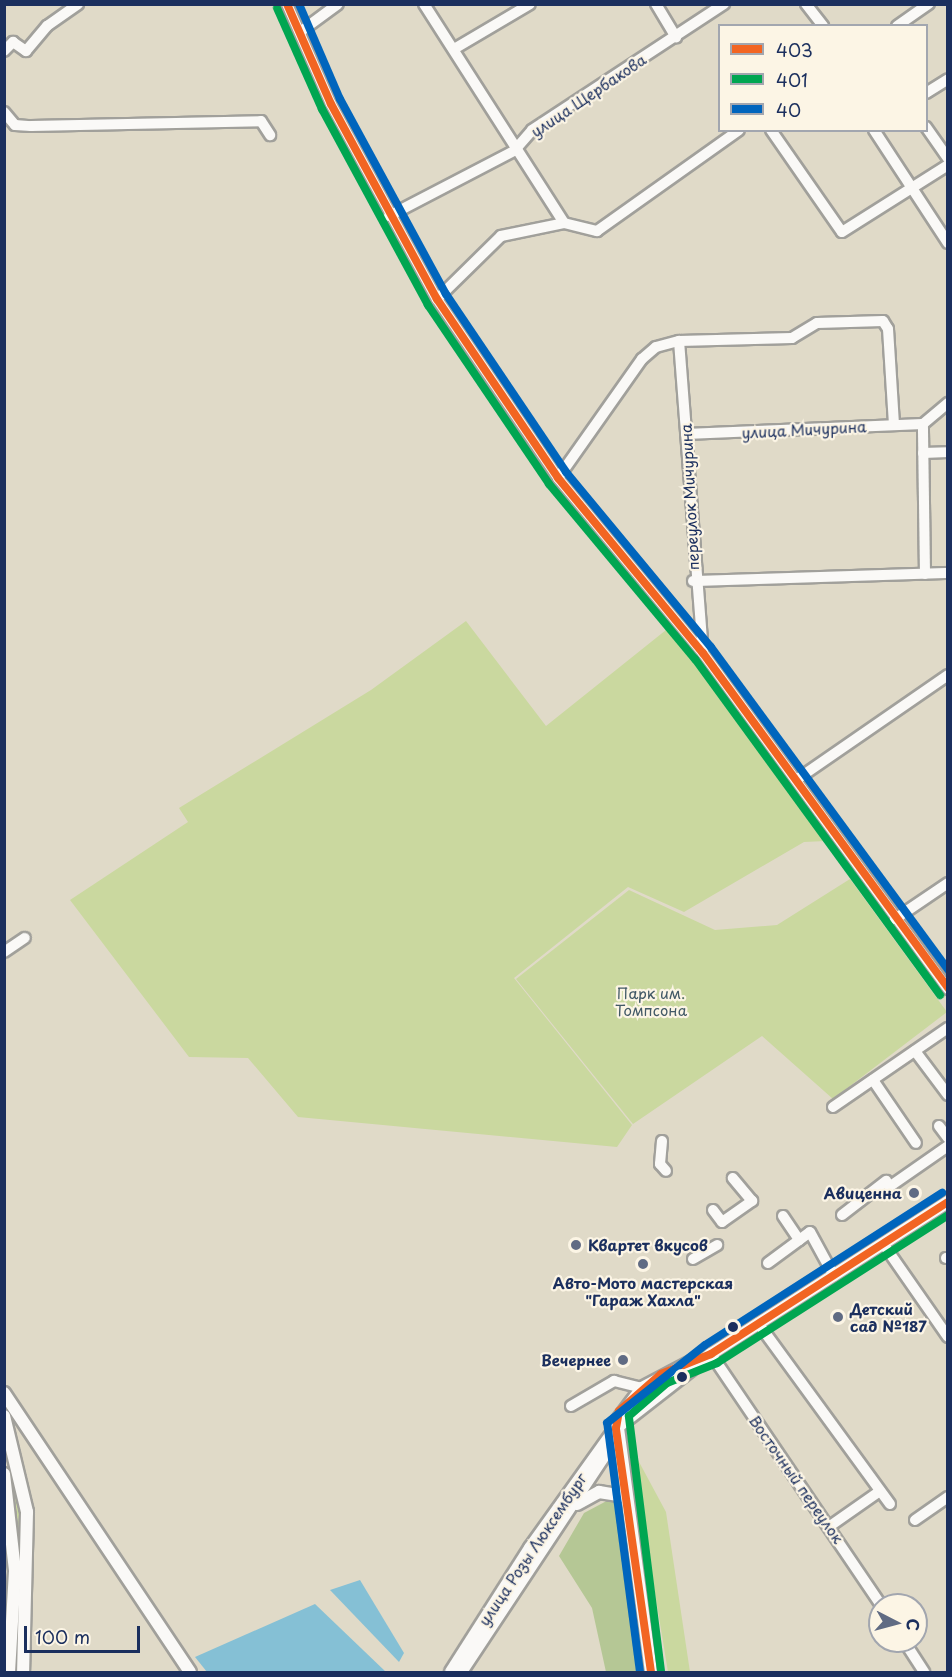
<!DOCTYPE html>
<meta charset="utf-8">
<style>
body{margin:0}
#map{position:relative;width:952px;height:1677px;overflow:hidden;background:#e0dac8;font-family:"Playpen Sans",sans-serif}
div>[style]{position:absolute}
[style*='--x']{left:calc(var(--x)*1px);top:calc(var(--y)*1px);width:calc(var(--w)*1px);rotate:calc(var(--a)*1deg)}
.green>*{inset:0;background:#cad89f}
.forest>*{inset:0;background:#b5c795}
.water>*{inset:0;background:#85c0d5}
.roads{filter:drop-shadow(2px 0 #a1a09b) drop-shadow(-2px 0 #a1a09b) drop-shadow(0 2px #a1a09b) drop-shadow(0 -2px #a1a09b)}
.minor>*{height:10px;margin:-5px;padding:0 5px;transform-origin:5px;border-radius:5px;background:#faf9f7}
.major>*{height:12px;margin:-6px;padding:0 6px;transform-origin:6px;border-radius:6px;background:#faf9f7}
.bus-1>*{height:8px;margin:-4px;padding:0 4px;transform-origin:4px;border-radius:4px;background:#f26522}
.bus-2>*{height:8px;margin:-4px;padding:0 4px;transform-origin:4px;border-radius:4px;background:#00a651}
.bus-3>*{height:8px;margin:-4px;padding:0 4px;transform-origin:4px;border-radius:4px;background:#0065bd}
.dots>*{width:16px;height:16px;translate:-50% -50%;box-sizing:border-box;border:3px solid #fcf5e5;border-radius:50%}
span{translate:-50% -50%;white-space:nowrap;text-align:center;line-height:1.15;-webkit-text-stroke:4.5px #fcf5e5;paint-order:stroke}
.street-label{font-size:15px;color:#1b2f5e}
.park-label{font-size:15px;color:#425966}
.poi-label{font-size:15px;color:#1b2f5e;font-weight:700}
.right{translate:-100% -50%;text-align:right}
.left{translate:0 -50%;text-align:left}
.frame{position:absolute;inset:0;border:6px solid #1b2f5e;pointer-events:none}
.legend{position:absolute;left:718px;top:24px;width:210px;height:108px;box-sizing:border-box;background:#fcf5e5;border:2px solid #a2a6af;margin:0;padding:8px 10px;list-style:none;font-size:18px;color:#1b2f5e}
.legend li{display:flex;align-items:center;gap:12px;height:30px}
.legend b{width:30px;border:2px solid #a2a6af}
.north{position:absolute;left:868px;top:1593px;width:60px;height:60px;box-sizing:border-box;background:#fcf5e5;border:2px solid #a2a6af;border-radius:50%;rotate:96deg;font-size:16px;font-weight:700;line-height:24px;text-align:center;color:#1b2f5e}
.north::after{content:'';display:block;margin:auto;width:21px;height:27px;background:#606b83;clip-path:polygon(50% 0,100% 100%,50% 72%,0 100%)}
.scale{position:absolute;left:24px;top:1626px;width:116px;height:27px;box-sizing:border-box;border:3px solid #1b2f5e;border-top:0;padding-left:8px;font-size:18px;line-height:21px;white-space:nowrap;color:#1b2f5e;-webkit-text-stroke:4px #fcf5e5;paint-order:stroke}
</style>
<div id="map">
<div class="green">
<i style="clip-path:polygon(466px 621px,546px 726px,671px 626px,826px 841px,804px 842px,684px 912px,628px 887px,514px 978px,632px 1125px,617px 1147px,298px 1117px,248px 1058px,189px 1057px,70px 900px,188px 822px,179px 808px,371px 690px)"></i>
<i style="clip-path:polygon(850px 879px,947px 1012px,833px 1099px,762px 1036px,633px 1124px,516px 979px,629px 890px,715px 930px,777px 925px)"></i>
<i style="clip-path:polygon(4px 1433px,21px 1507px,19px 1672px,18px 1523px)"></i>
<i style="clip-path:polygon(631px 1447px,666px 1512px,690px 1672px,668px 1672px)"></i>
</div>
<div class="forest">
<i style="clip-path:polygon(616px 1496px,642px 1672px,606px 1672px,592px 1608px,559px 1556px,584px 1513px)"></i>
</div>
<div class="water">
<i style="clip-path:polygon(360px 1580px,404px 1653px,399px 1662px,330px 1590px)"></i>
<i style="clip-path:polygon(315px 1604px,386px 1672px,207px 1672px,195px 1657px)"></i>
</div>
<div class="roads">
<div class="minor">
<i style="--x:287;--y:4;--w:109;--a:66.3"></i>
<i style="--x:331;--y:104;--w:222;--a:61.5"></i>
<i style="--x:437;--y:299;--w:216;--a:55.9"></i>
<i style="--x:558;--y:478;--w:227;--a:50.4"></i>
<i style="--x:703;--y:653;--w:416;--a:53.9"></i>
<i style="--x:424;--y:4;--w:260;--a:57.4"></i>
<i style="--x:656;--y:4;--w:39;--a:59"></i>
<i style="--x:806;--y:4;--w:28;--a:52"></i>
<i style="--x:897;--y:26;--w:39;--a:-35"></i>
<i style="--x:300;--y:32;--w:47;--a:-36.4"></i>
<i style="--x:454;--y:49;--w:88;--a:-30.6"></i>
<i style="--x:4;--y:51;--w:13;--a:-45"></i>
<i style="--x:13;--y:42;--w:16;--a:35"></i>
<i style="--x:26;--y:51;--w:33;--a:-50"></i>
<i style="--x:47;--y:26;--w:38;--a:-35"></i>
<i style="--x:926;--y:93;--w:26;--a:-32"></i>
<i style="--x:4;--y:112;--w:17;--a:50"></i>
<i style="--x:15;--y:125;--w:16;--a:4"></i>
<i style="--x:31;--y:126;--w:230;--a:-1.2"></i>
<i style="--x:261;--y:121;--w:17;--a:57"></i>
<i style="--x:926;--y:127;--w:38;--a:55"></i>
<i style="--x:771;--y:130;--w:124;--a:55.2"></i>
<i style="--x:842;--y:232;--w:125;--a:-32.3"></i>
<i style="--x:874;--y:130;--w:135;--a:56.8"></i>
<i style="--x:389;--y:216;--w:141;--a:-27.5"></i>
<i style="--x:514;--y:151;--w:28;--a:-49"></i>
<i style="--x:532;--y:130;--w:230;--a:-33.3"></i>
<i style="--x:437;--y:299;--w:90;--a:-44.5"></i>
<i style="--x:501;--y:236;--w:64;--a:-11.7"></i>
<i style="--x:564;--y:223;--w:34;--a:14"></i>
<i style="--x:597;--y:231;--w:174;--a:-35.4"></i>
<i style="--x:679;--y:341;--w:312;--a:85.6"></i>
<i style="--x:686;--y:434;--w:237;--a:-2.4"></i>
<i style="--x:923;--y:453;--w:25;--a:-2"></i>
<i style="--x:558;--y:478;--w:146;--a:-54.8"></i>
<i style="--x:642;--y:359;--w:18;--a:-41"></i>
<i style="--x:656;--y:347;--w:24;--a:-15"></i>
<i style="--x:679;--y:341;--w:113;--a:-1.5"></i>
<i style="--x:792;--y:338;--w:29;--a:-31"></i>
<i style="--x:817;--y:323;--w:66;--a:-1.7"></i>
<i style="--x:883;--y:321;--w:9;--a:58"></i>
<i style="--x:888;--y:329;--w:96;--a:86.4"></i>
<i style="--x:925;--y:574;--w:150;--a:-90.8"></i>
<i style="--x:923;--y:424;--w:33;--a:-40"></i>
<i style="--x:693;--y:581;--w:255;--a:-1.8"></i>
<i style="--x:796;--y:780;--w:185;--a:-34.6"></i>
<i style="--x:895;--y:919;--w:64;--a:-34.2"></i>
<i style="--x:4;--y:952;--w:25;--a:-34"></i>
<i style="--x:915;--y:1051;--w:55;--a:53.1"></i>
<i style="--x:873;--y:1080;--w:76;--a:55.7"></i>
<i style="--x:833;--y:1107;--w:140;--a:-34.5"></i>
<i style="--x:939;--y:1126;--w:15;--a:53"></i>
<i style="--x:662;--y:1141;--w:23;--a:95"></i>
<i style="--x:660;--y:1164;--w:9;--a:49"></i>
<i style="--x:889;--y:1187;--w:72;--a:-34.8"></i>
<i style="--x:713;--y:1210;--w:15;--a:53"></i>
<i style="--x:722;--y:1222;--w:37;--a:-35"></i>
<i style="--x:752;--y:1201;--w:30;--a:-130"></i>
<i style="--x:842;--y:1215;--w:56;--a:-37.7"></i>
<i style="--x:783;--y:1216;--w:29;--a:56"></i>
<i style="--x:884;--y:1245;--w:112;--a:55.2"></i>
<i style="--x:946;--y:1258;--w:2;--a:0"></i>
<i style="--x:693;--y:1259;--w:28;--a:-30"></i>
<i style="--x:768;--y:1263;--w:52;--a:-36.4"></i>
<i style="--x:810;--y:1232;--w:50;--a:61.4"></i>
<i style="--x:758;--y:1323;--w:224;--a:53.9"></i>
<i style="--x:711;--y:1354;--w:303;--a:55.9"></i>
<i style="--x:571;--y:1406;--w:50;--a:-30.2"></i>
<i style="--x:614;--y:1381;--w:29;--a:14"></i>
<i style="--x:915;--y:1520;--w:40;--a:-34.9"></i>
<i style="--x:830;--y:1526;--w:61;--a:-35"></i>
<i style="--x:904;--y:1641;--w:37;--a:57"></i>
</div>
<div class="major">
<i style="--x:4;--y:1393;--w:335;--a:56.3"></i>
<i style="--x:4;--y:1416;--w:99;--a:76.5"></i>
<i style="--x:27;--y:1512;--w:160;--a:91.4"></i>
<i style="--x:4;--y:1474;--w:98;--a:83.5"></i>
<i style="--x:15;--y:1571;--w:101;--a:93.4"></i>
<i style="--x:577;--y:1504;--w:25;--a:-29"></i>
<i style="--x:599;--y:1492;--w:26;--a:9"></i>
<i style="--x:451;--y:1672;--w:147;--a:-57.5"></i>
<i style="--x:530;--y:1548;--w:148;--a:-54.4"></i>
<i style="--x:616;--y:1428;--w:120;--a:-37.9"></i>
<i style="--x:711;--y:1354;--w:282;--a:-32.7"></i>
<i style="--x:461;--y:1672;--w:265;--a:-56.5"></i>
<i style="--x:651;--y:1672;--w:253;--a:-97.7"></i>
<i style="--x:617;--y:1421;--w:41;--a:-52.9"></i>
<i style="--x:642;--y:1388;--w:58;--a:-27.9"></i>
</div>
</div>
<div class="bus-1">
<i style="--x:287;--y:4;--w:109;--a:66.3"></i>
<i style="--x:331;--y:104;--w:222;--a:61.5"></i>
<i style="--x:437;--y:299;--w:216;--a:55.9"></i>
<i style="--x:558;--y:478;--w:227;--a:50.4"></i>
<i style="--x:703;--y:653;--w:415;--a:53.8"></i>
<i style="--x:651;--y:1672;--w:246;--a:-98.2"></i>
<i style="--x:616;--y:1428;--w:17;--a:-80"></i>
<i style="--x:619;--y:1411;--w:56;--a:-41.4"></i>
<i style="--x:661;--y:1374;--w:54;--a:-21.8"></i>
<i style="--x:711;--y:1354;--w:282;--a:-32.7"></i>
</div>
<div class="bus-2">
<i style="--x:277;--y:8;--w:111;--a:66"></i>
<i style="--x:322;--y:109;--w:223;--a:61.6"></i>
<i style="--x:428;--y:305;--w:216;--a:55.9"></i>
<i style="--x:549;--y:484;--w:228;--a:50.2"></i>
<i style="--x:695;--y:659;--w:416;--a:53.9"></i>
<i style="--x:661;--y:1671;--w:257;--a:-97.2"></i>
<i style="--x:629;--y:1416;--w:50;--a:-41"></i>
<i style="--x:667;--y:1383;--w:54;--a:-21.8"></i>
<i style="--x:717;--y:1363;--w:274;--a:-32.6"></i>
</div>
<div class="bus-3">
<i style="--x:299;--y:4;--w:103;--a:66.7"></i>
<i style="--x:340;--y:99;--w:222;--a:61.5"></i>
<i style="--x:446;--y:294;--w:215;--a:56"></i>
<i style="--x:566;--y:472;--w:227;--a:50.4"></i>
<i style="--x:711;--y:647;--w:401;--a:53.7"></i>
<i style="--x:640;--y:1672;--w:251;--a:-97.5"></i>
<i style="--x:607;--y:1423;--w:125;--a:-38.5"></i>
<i style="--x:705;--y:1345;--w:282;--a:-32.7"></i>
</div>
<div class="dots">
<i style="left:914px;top:1193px;background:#606b83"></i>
<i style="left:576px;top:1245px;background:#606b83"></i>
<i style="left:643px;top:1264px;background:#606b83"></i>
<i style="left:838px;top:1317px;background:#606b83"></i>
<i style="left:733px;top:1327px;background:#1b2f5e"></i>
<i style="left:623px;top:1360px;background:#606b83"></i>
<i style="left:682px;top:1377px;background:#1b2f5e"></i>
</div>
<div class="street-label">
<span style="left:588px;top:95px;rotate:-34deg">улица Щербакова</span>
<span style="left:804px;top:429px;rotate:-3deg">улица Мичурина</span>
<span style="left:689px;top:497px;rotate:-93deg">переулок Мичурина</span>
<span style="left:797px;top:1479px;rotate:55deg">Восточный переулок</span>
<span style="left:532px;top:1549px;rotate:-56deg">улица Розы Люксембург</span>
</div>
<div class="park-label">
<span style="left:651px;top:1001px">Парк им.<br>Томпсона</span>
</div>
<div class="poi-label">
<span class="right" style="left:902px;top:1193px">Авиценна</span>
<span class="left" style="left:588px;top:1245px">Квартет вкусов</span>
<span style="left:643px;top:1291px">Авто-Мото мастерская<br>"Гараж Хахла"</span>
<span class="left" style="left:850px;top:1317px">Детский<br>сад №187</span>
<span class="right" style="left:611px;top:1360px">Вечернее</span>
</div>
<div class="frame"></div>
<ul class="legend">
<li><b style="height:8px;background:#f26522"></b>403</li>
<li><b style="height:8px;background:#00a651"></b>401</li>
<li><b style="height:8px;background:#0065bd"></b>40</li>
</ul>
<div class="north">С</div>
<div class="scale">100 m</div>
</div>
